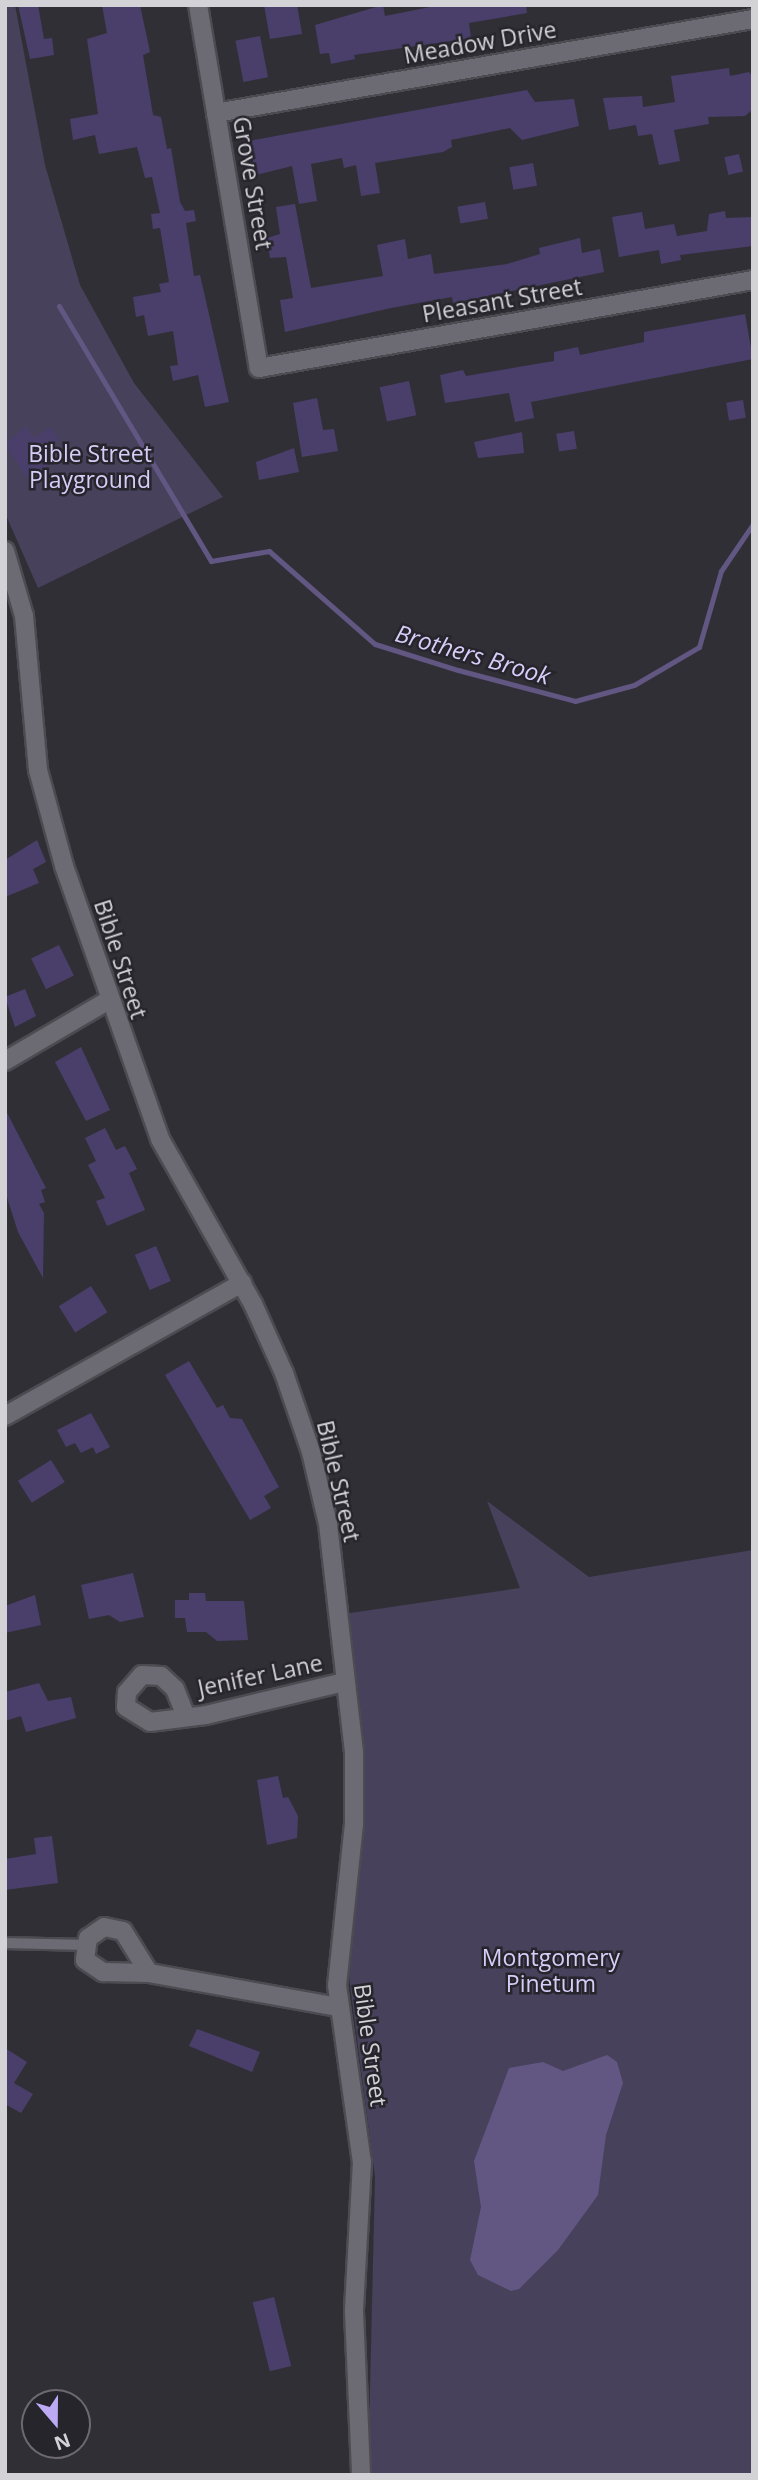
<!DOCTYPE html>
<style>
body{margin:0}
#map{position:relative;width:758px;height:2480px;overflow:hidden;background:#312f36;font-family:"Open Sans",sans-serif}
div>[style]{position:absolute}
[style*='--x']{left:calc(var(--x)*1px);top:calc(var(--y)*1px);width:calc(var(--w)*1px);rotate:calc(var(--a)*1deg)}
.green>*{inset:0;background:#47415b}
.water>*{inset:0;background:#625783}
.stream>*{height:5px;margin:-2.5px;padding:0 2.5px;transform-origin:2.5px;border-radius:2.5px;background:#625783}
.building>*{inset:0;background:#4a3f6a;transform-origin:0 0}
.roads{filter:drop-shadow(2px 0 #4d4b52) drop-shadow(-2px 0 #4d4b52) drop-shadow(0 2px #4d4b52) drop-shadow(0 -2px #4d4b52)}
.lane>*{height:10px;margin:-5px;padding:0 5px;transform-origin:5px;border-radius:5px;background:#6c6a72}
.street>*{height:18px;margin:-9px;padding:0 9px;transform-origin:9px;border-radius:9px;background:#6c6a72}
span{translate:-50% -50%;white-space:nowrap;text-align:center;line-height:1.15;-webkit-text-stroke:5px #27252c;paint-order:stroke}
.street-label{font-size:23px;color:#d3d2d7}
.park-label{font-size:23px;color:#d6ccf8}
.water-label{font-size:24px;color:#d7cdf9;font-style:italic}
.frame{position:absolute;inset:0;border:7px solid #d3d2d7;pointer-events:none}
.north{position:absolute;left:21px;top:2389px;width:70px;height:70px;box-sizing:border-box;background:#27252c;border:2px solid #6c6a70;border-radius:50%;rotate:160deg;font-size:19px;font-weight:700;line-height:28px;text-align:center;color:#d3d2d7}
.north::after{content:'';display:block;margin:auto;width:24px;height:32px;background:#bcaaf5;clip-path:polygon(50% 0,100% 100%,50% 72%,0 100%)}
</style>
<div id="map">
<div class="green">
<i style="clip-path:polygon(5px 5px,15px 5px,45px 165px,80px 285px,134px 383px,223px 497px,38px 588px,5px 513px)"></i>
<i style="clip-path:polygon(487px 1501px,589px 1577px,753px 1550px,753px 2475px,368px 2475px,375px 2177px,349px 1977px,359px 1823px,337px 1615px,520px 1588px)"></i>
</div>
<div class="water">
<i style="clip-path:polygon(607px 2055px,617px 2062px,623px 2083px,606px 2135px,598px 2195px,558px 2250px,519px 2289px,511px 2291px,478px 2275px,470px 2260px,481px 2207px,474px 2161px,509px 2068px,543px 2062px,563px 2071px)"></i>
</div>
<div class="stream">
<i style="--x:59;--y:306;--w:297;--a:59.2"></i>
<i style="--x:211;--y:561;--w:59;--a:-9.8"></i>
<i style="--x:269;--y:551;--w:141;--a:41.3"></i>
<i style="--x:375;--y:644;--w:87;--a:17.4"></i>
<i style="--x:458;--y:670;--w:121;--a:14.8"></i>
<i style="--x:575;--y:701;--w:61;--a:-15.2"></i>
<i style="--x:634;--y:685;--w:75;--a:-30.3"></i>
<i style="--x:699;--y:647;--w:79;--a:-73.9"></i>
<i style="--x:721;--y:571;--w:57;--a:-55.8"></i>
</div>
<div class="building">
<i style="clip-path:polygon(18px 5px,38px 5px,44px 39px,52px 38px,54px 55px,30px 59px)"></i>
<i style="clip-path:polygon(102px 5px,140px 5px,150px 52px,143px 55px,153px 115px,161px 117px,167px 149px,171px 148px,180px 202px,185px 211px,194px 210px,196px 221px,186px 223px,194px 276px,200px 275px,229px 402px,205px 407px,198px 375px,173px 381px,170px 366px,178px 365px,173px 331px,148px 336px,144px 315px,136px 317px,133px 297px,161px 292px,159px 284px,169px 282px,160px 228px,153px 229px,151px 214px,160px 213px,152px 177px,145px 178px,137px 147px,99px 154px,95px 135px,73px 140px,70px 119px,98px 114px,87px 39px,107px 33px)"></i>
<i style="clip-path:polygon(264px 5px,297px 5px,302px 34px,270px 39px)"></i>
<i style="clip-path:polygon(383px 5px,385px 16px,440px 5px,526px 5px,527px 13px,469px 23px,471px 38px,354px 55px,355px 59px,331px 64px,329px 53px,320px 54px,315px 25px)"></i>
<i style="left:260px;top:36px;width:42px;height:25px;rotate:79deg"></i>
<i style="clip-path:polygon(729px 68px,730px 76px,749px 72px,753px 77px,753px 109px,745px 116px,708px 117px,709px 124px,674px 130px,680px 161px,659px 165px,652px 134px,638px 136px,636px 125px,609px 130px,603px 98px,642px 96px,643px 107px,675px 102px,671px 76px)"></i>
<i style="clip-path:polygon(527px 90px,535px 102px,574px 99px,579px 126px,522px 140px,510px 128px,451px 140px,452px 147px,443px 152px,375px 163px,380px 193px,361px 196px,356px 165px,344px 168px,342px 158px,311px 164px,317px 201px,299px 204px,292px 166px,256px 175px,249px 141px)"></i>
<i style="left:739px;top:154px;width:18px;height:15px;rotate:77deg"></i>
<i style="left:533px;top:163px;width:23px;height:24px;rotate:80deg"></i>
<i style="left:485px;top:202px;width:17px;height:28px;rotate:80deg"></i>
<i style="clip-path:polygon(295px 204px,311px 288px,383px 276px,377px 245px,405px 239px,408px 259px,431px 254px,434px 274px,507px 264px,540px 254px,539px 248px,580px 238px,582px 253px,600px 249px,604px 272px,453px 303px,452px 297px,391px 308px,285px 332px,280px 300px,293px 298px,286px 257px,270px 258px,267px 238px,280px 234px,276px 207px)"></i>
<i style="clip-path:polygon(725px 211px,726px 218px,753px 217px,753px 246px,680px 255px,681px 260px,661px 264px,659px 250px,619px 257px,612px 217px,642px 212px,645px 229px,674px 224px,677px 236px,707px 231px,709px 214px)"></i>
<i style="clip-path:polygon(745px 314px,753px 359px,531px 402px,534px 418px,515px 422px,509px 393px,445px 403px,440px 375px,463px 370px,466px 376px,554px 361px,554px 352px,578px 347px,580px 355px,644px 342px,644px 332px)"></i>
<i style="left:409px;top:381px;width:35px;height:30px;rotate:78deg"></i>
<i style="clip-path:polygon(317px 398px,323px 430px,334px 429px,338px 451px,302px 457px,293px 403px)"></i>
<i style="left:743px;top:400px;width:18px;height:17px;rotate:81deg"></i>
<i style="clip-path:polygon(26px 426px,34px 438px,51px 427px,59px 440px,42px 450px,50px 464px,27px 478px,5px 444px)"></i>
<i style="left:574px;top:431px;width:18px;height:18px;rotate:81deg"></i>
<i style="clip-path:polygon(522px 432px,524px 453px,478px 458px,474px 442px)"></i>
<i style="clip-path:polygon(294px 448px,299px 472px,259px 480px,256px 462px)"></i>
<i style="clip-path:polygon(37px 840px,46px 862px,33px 869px,39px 883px,5px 897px,5px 860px)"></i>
<i style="left:59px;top:945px;width:34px;height:31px;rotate:64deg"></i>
<i style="clip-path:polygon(25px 989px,36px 1016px,15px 1027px,5px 997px)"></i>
<i style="clip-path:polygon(81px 1047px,110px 1110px,86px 1121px,55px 1062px)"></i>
<i style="clip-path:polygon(5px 1109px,46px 1188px,41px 1190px,45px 1202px,39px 1204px,44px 1213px,43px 1278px,18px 1232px,5px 1191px)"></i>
<i style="clip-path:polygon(105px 1128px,116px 1150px,125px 1146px,137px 1169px,129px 1173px,145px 1210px,107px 1226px,96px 1201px,105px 1198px,88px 1165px,96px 1161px,85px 1138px)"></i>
<i style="left:156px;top:1246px;width:38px;height:23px;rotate:67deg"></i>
<i style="left:91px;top:1286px;width:31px;height:38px;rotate:58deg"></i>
<i style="clip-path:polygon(189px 1361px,217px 1408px,223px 1405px,230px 1418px,242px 1419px,279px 1487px,264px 1496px,271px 1508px,250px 1520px,165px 1375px)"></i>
<i style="clip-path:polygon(91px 1413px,110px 1447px,96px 1454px,93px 1447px,81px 1453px,75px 1443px,66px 1447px,57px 1430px)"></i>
<i style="left:51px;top:1460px;width:26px;height:39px;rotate:58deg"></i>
<i style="clip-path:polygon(133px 1573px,144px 1617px,120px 1622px,109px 1615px,89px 1619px,81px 1585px)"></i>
<i style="clip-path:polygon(189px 1593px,205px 1593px,206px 1601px,244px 1601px,248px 1640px,217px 1641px,206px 1632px,187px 1632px,185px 1618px,175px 1618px,175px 1600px,189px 1600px)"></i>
<i style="clip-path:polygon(35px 1595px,41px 1625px,5px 1633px,5px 1606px)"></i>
<i style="clip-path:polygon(39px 1683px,48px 1701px,71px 1697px,76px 1718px,26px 1732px,21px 1716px,5px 1721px,5px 1692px)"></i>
<i style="clip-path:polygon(278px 1776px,283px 1798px,288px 1797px,298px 1816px,297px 1838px,267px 1845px,257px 1780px)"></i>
<i style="clip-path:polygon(52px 1836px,58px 1883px,5px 1890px,5px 1859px,36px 1854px,34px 1838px)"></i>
<i style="clip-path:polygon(197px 2029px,260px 2052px,252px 2072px,189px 2046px)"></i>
<i style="clip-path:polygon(5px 2048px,27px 2062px,14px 2083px,33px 2094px,21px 2113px,5px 2104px)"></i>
<i style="left:274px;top:2297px;width:71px;height:22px;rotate:76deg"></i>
</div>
<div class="roads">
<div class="lane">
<i style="--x:5;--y:1943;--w:81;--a:1.4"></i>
</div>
<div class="street">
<i style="--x:198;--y:5;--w:368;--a:80.5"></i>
<i style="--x:259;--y:368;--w:502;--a:-10.1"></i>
<i style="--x:216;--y:113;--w:545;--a:-9.93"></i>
<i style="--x:5;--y:551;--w:68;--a:73.7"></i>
<i style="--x:24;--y:616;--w:155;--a:84.8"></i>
<i style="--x:38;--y:770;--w:99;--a:74.8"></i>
<i style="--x:64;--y:866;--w:289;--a:70.6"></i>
<i style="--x:160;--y:1139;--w:189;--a:60.6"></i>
<i style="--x:253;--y:1304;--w:76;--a:65.8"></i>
<i style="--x:284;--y:1373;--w:83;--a:71.1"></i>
<i style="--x:311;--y:1452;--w:74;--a:76.7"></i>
<i style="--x:328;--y:1524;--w:230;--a:83.5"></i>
<i style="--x:354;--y:1753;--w:71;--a:90"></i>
<i style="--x:354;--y:1824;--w:162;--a:96"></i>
<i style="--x:337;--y:1985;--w:179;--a:82"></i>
<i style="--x:362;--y:2162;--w:150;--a:93.1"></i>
<i style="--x:354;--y:2312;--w:163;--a:87.5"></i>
<i style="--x:5;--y:1061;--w:121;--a:-30.4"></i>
<i style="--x:5;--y:1416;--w:272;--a:-29.3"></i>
<i style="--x:185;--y:1714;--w:27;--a:-112"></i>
<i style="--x:175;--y:1689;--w:19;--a:-137"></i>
<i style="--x:161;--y:1676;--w:19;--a:-177"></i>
<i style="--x:142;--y:1675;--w:23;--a:131"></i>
<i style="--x:127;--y:1692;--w:15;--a:94"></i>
<i style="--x:126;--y:1707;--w:28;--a:32"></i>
<i style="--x:150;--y:1722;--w:56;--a:-7.1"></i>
<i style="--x:206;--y:1715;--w:143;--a:-13.4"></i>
<i style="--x:149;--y:1973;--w:49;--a:-121.8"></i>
<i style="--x:123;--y:1931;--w:19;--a:-168"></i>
<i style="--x:104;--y:1927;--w:19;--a:145"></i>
<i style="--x:88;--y:1938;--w:22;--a:98"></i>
<i style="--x:85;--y:1960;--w:22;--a:34"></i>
<i style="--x:103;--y:1972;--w:46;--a:1.2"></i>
<i style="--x:149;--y:1973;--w:192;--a:10.2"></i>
</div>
</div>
<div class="street-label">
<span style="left:480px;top:42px;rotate:-10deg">Meadow Drive</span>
<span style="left:253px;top:183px;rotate:80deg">Grove Street</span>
<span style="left:502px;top:300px;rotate:-10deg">Pleasant Street</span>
<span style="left:121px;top:959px;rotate:72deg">Bible Street</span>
<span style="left:339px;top:1481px;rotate:77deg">Bible Street</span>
<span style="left:260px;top:1675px;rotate:-12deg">Jenifer Lane</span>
<span style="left:371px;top:2045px;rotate:82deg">Bible Street</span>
</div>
<div class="park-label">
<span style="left:90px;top:466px">Bible Street<br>Playground</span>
<span style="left:551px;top:1970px">Montgomery<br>Pinetum</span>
</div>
<div class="water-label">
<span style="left:473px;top:654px;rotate:16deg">Brothers Brook</span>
</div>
<div class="frame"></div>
<div class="north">N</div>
</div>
